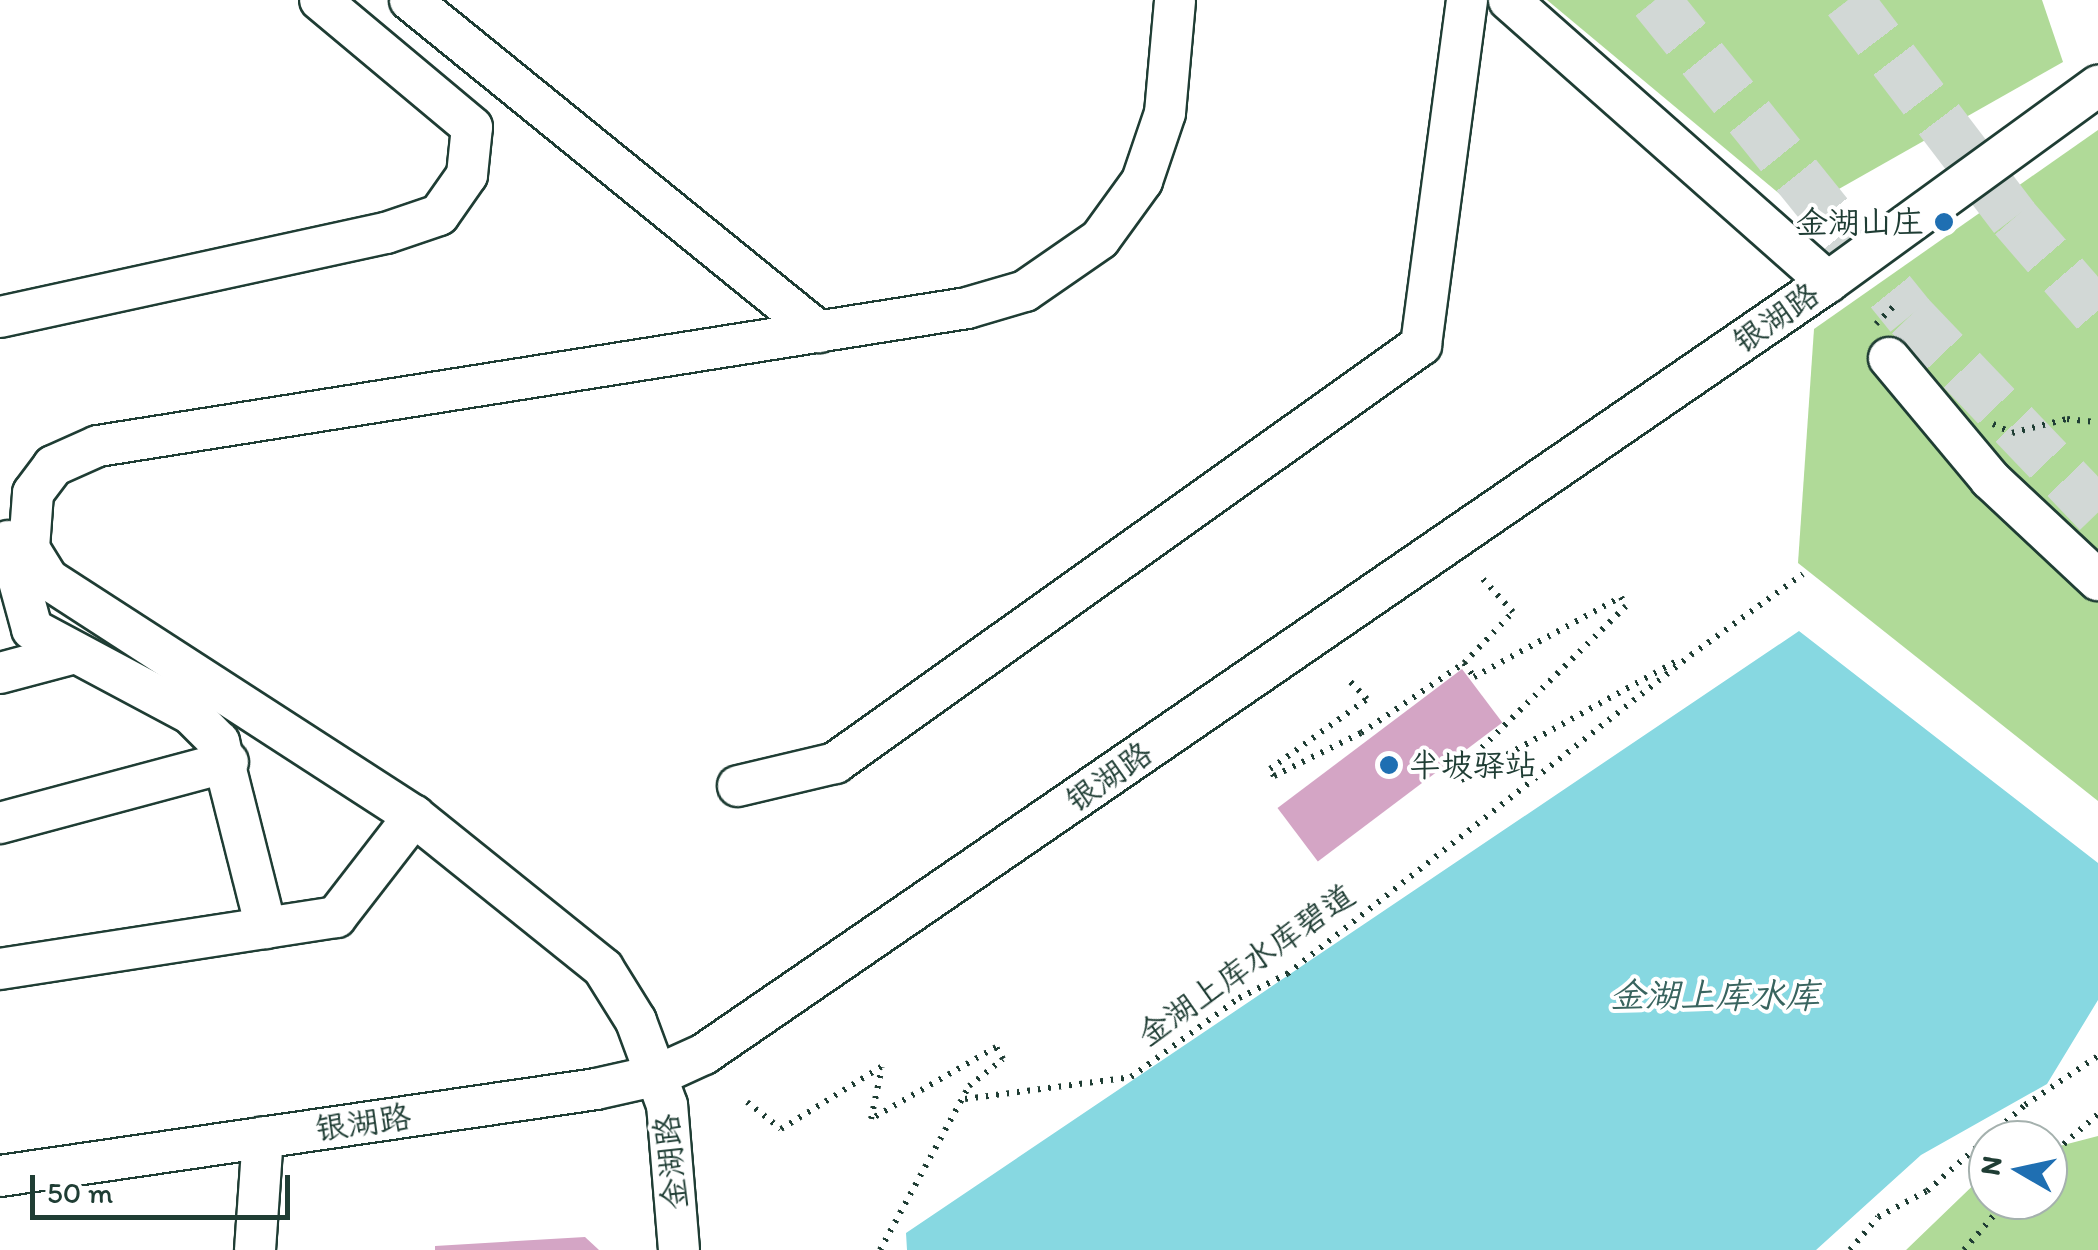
<!DOCTYPE html>
<meta charset="utf-8">
<style>
body{margin:0}
#map{position:relative;width:2098px;height:1250px;overflow:hidden;background:#fff;font-family:Itim,"LXGW WenKai TC",sans-serif}
div>[style]{position:absolute}
[style*='--x']{left:calc(var(--x)*1px);top:calc(var(--y)*1px);width:calc(var(--w)*1px);rotate:calc(var(--a)*1deg)}
.green>*{inset:0;background:#b0da98}
.water>*{inset:0;background:#87d8e1}
.building>*{inset:0;background:#d4a5c5;transform-origin:0 0}
.major-tunnel>*{height:50px;margin-top:-25px;transform-origin:0;background:repeating-linear-gradient(90deg,#d2d8d6 0 50px,transparent 0 75px)}
.path>*{height:6px;margin-top:-3px;transform-origin:0;background:repeating-linear-gradient(90deg,#1f3d34 0 2.5px,transparent 0 10.5px)}
.roads{filter:drop-shadow(2px 0 #1f3d34) drop-shadow(-2px 0 #1f3d34) drop-shadow(0 2px #1f3d34) drop-shadow(0 -2px #1f3d34)}
.minor>*{height:40px;margin:-20px;padding:0 20px;transform-origin:20px;border-radius:20px;background:#fff}
.dots>*{width:28px;height:28px;translate:-50% -50%;box-sizing:border-box;border:5px solid #fff;border-radius:50%}
span{translate:-50% -50%;white-space:nowrap;text-align:center;line-height:1.15;-webkit-text-stroke:8px #fff;paint-order:stroke}
.poi-label{font-size:32px;color:#1f3d34}
.right{translate:-100% -50%;text-align:right}
.left{translate:0 -50%;text-align:left}
.street-label{font-size:32px;color:#1f3d34}
.water-label{font-size:35px;color:#39645f;font-style:italic}
.north{position:absolute;left:1968px;top:1120px;width:100px;height:100px;box-sizing:border-box;background:#fff;border:2px solid #a5b1ae;border-radius:50%;rotate:279deg;font-size:28px;font-weight:700;line-height:40px;text-align:center;color:#1f3d34}
.north::after{content:'';display:block;margin:auto;width:35px;height:45px;background:#1f6fb2;clip-path:polygon(50% 0,100% 100%,50% 72%,0 100%)}
.scale{position:absolute;left:30px;top:1175px;width:260px;height:45px;box-sizing:border-box;border:5px solid #1f3d34;border-top:0;padding-left:12px;font-size:30px;line-height:35px;white-space:nowrap;color:#1f3d34;-webkit-text-stroke:8px #fff;paint-order:stroke}
</style>
<div id="map">
<div class="green">
<i style="clip-path:polygon(1547px 0,2042px 0,2063px 62px,1800px 211px)"></i>
<i style="clip-path:polygon(2098px 130px,2098px 801px,1798px 563px,1814px 329px)"></i>
<i style="clip-path:polygon(2098px 1136px,2098px 1250px,1906px 1250px,1988px 1171px,1988px 1200px,2048px 1200px,2048px 1149px)"></i>
</div>
<div class="water">
<i style="clip-path:polygon(1799px 631px,2098px 863px,2098px 1000px,2047px 1084px,1921px 1155px,1816px 1250px,907px 1250px,906px 1233px)"></i>
</div>
<div class="building">
<i style="left:1462px;top:669px;width:67px;height:231px;rotate:53deg"></i>
<i style="clip-path:polygon(585px 1237px,599px 1250px,435px 1250px,435px 1246px)"></i>
</div>
<div class="major-tunnel">
<i style="--x:1655;--y:0;--w:406;--a:51.1"></i>
<i style="--x:1910;--y:316;--w:272;--a:46.3"></i>
<i style="--x:1848;--y:0;--w:274;--a:52.7"></i>
<i style="--x:2014;--y:218;--w:128;--a:49.1"></i>
</div>
<div class="path">
<i style="--x:1876;--y:324;--w:25;--a:-45"></i>
<i style="--x:1993;--y:424;--w:21;--a:25"></i>
<i style="--x:2012;--y:433;--w:57;--a:-14.3"></i>
<i style="--x:2067;--y:419;--w:31;--a:6"></i>
<i style="--x:1464;--y:663;--w:17;--a:54"></i>
<i style="--x:1474;--y:677;--w:167;--a:-28.6"></i>
<i style="--x:1621;--y:597;--w:10;--a:61"></i>
<i style="--x:1626;--y:606;--w:238;--a:135.5"></i>
<i style="--x:1456;--y:773;--w:9;--a:54"></i>
<i style="--x:1461;--y:780;--w:247;--a:-28.9"></i>
<i style="--x:1274;--y:776;--w:97;--a:-26.3"></i>
<i style="--x:1361;--y:733;--w:125;--a:-34.2"></i>
<i style="--x:1464;--y:663;--w:71;--a:-46.1"></i>
<i style="--x:1513;--y:612;--w:45;--a:-132.3"></i>
<i style="--x:1274;--y:776;--w:8;--a:-120"></i>
<i style="--x:1270;--y:769;--w:120;--a:-35.8"></i>
<i style="--x:1367;--y:699;--w:29;--a:-134"></i>
<i style="--x:965;--y:1099;--w:167;--a:-7.5"></i>
<i style="--x:1131;--y:1077;--w:134;--a:-36.2"></i>
<i style="--x:1239;--y:998;--w:54;--a:-26.6"></i>
<i style="--x:1287;--y:974;--w:515;--a:-38.29"></i>
<i style="--x:1691;--y:655;--w:138;--a:-35.9"></i>
<i style="--x:747;--y:1102;--w:43;--a:38.5"></i>
<i style="--x:781;--y:1129;--w:118;--a:-31.8"></i>
<i style="--x:2048;--y:1158;--w:67;--a:-41.3"></i>
<i style="--x:880;--y:1250;--w:187;--a:-61.5"></i>
<i style="--x:969;--y:1086;--w:43;--a:-38.5"></i>
<i style="--x:1003;--y:1059;--w:14;--a:-120"></i>
<i style="--x:996;--y:1047;--w:144;--a:150.1"></i>
<i style="--x:871;--y:1119;--w:53;--a:-78.1"></i>
<i style="--x:1850;--y:1250;--w:43;--a:-49.7"></i>
<i style="--x:1878;--y:1217;--w:55;--a:-28"></i>
<i style="--x:1927;--y:1191;--w:130;--a:-41.3"></i>
<i style="--x:2025;--y:1105;--w:88;--a:-33.9"></i>
<i style="--x:1964;--y:1250;--w:66;--a:-49.3"></i>
</div>
<div class="roads">
<div class="minor">
<i style="--x:410;--y:0;--w:527;--a:39.07"></i>
<i style="--x:1509;--y:0;--w:426;--a:41.5"></i>
<i style="--x:0;--y:317;--w:395;--a:-12.3"></i>
<i style="--x:386;--y:233;--w:56;--a:-18.8"></i>
<i style="--x:439;--y:215;--w:49;--a:-55"></i>
<i style="--x:467;--y:175;--w:48;--a:-84.1"></i>
<i style="--x:472;--y:127;--w:198;--a:-140.1"></i>
<i style="--x:1889;--y:358;--w:158;--a:50.1"></i>
<i style="--x:1990;--y:479;--w:148;--a:43.1"></i>
<i style="--x:8;--y:541;--w:91;--a:74.7"></i>
<i style="--x:32;--y:629;--w:180;--a:28.1"></i>
<i style="--x:191;--y:714;--w:40;--a:45"></i>
<i style="--x:219;--y:742;--w:192;--a:75.8"></i>
<i style="--x:0;--y:673;--w:78;--a:-14.9"></i>
<i style="--x:738;--y:786;--w:100;--a:-13.3"></i>
<i style="--x:835;--y:763;--w:720;--a:-35.5"></i>
<i style="--x:1421;--y:345;--w:348;--a:-82.4"></i>
<i style="--x:0;--y:823;--w:236;--a:-15"></i>
<i style="--x:0;--y:969;--w:340;--a:-8.8"></i>
<i style="--x:336;--y:917;--w:128;--a:-52.3"></i>
<i style="--x:0;--y:1176;--w:602;--a:-8.3"></i>
<i style="--x:596;--y:1089;--w:64;--a:-12.7"></i>
<i style="--x:658;--y:1075;--w:51;--a:-24.5"></i>
<i style="--x:704;--y:1054;--w:1364;--a:-34.48"></i>
<i style="--x:1828;--y:282;--w:334;--a:-36"></i>
<i style="--x:255;--y:1250;--w:113;--a:-86"></i>
<i style="--x:679;--y:1250;--w:145;--a:-94.7"></i>
<i style="--x:667;--y:1105;--w:90;--a:-110.3"></i>
<i style="--x:636;--y:1021;--w:62;--a:-121.9"></i>
<i style="--x:603;--y:968;--w:243;--a:-141.2"></i>
<i style="--x:414;--y:816;--w:436;--a:-147.1"></i>
<i style="--x:48;--y:579;--w:36;--a:-122"></i>
<i style="--x:29;--y:548;--w:55;--a:-85.8"></i>
<i style="--x:33;--y:493;--w:34;--a:-53"></i>
<i style="--x:53;--y:466;--w:49;--a:-24"></i>
<i style="--x:98;--y:446;--w:880;--a:-9.02"></i>
<i style="--x:967;--y:308;--w:60;--a:-16.3"></i>
<i style="--x:1025;--y:291;--w:91;--a:-34.7"></i>
<i style="--x:1100;--y:239;--w:72;--a:-54.1"></i>
<i style="--x:1142;--y:181;--w:72;--a:-71.3"></i>
<i style="--x:1165;--y:113;--w:113;--a:-84.9"></i>
</div>
</div>
<div class="dots">
<i style="left:1944px;top:222px;background:#1f6fb2"></i>
<i style="left:1389px;top:765px;background:#1f6fb2"></i>
</div>
<div class="poi-label">
<span class="right" style="left:1924px;top:222px">金湖山庄</span>
<span class="left" style="left:1409px;top:765px">半坡驿站</span>
</div>
<div class="street-label">
<span style="left:1776px;top:318px;rotate:-35deg">银湖路</span>
<span style="left:1109px;top:777px;rotate:-35deg">银湖路</span>
<span style="left:1246px;top:965px;rotate:-35deg">金湖上库水库碧道</span>
<span style="left:363px;top:1123px;rotate:-8deg">银湖路</span>
<span style="left:671px;top:1162px;rotate:-96deg">金湖路</span>
</div>
<div class="water-label">
<span style="left:1715px;top:995px">金湖上库水库</span>
</div>
<div class="north">N</div>
<div class="scale">50 m</div>
</div>
